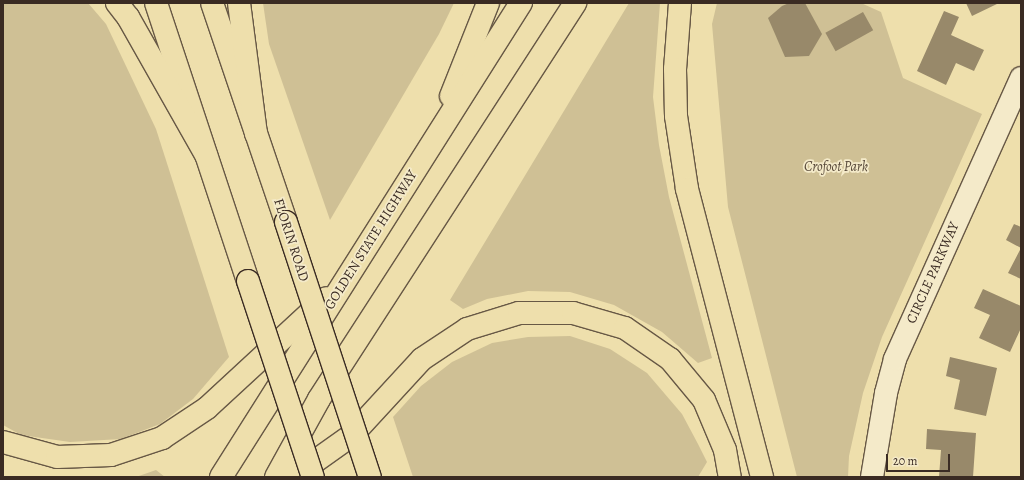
<!DOCTYPE html>
<style>
body{margin:0}
#map{position:relative;width:1024px;height:480px;overflow:hidden;background:#eedfac;font-family:Alegreya,serif}
div>[style]{position:absolute}
[style*='--x']{left:calc(var(--x)*1px);top:calc(var(--y)*1px);width:calc(var(--w)*1px);rotate:calc(var(--a)*1deg)}
.green>*{inset:0;background:#cfc095}
.building>*{inset:0;background:#98896a;transform-origin:0 0}
.roads{filter:drop-shadow(1px 0 #675845) drop-shadow(-1px 0 #675845) drop-shadow(0 1px #675845) drop-shadow(0 -1px #675845)}
.minor>*{height:22px;margin:-11px;padding:0 11px;transform-origin:11px;border-radius:11px;background:#f4eac9}
.major>*{height:22px;margin:-11px;padding:0 11px;transform-origin:11px;border-radius:11px;background:#eedfac}
.highway>*{height:22px;margin:-11px;padding:0 11px;transform-origin:11px;border-radius:11px;background:#eedfac}
.bridges{filter:drop-shadow(1px 0 #3a2b23) drop-shadow(-1px 0 #3a2b23) drop-shadow(0 1px #3a2b23) drop-shadow(0 -1px #3a2b23)}
.major-bridge>*{height:22px;margin:-11px;padding:0 11px;transform-origin:11px;border-radius:11px;background:#eedfac}
span{translate:-50% -50%;white-space:nowrap;text-align:center;line-height:1.15;-webkit-text-stroke:3.5px #f4eac9;paint-order:stroke}
.park-label{font-size:14px;color:#58493a;font-style:italic}
.street-label{font-size:14px;color:#3a2b23}
.frame{position:absolute;inset:0;border:4px solid #3a2b23;pointer-events:none}
.scale{position:absolute;left:886px;top:454px;width:64px;height:18px;box-sizing:border-box;border:2px solid #3a2b23;border-top:0;padding-left:5px;font-size:12px;line-height:14px;white-space:nowrap;color:#3a2b23;-webkit-text-stroke:3px #f4eac9;paint-order:stroke}
</style>
<div id="map">
<div class="green">
<i style="clip-path:polygon(3px 3px,88px 3px,106px 24px,156px 129px,229px 357px,193px 399px,160px 424px,121px 439px,70px 442px,21px 435px,3px 425px)"></i>
<i style="clip-path:polygon(263px 3px,454px 3px,439px 34px,330px 220px,269px 44px)"></i>
<i style="clip-path:polygon(629px 3px,660px 3px,653px 97px,659px 145px,669px 197px,712px 358px,698px 363px,662px 332px,614px 305px,570px 292px,528px 291px,487px 299px,463px 309px,450px 300px)"></i>
<i style="clip-path:polygon(717px 3px,861px 3px,881px 12px,903px 78px,982px 114px,882px 337px,863px 393px,849px 456px,848px 477px,797px 477px,728px 207px,712px 24px)"></i>
<i style="clip-path:polygon(570px 336px,610px 349px,647px 373px,682px 414px,698px 444px,707px 462px,698px 477px,413px 477px,393px 417px,421px 386px,452px 362px,492px 343px,528px 337px)"></i>
<i style="clip-path:polygon(156px 470px,165px 477px,136px 477px)"></i>
</div>
<div class="building">
<i style="clip-path:polygon(789px 3px,805px 3px,822px 34px,809px 56px,785px 57px,768px 18px,782px 6px)"></i>
<i style="clip-path:polygon(966px 3px,999px 3px,972px 16px)"></i>
<i style="clip-path:polygon(944px 11px,959px 17px,951px 35px,984px 50px,974px 71px,956px 63px,946px 85px,917px 71px)"></i>
<i style="left:863px;top:12px;width:21px;height:43px;rotate:61deg"></i>
<i style="clip-path:polygon(1014px 224px,1021px 227px,1021px 279px,1008px 273px,1021px 248px,1006px 240px)"></i>
<i style="clip-path:polygon(983px 289px,1021px 306px,1021px 328px,1010px 352px,979px 338px,990px 315px,974px 308px)"></i>
<i style="clip-path:polygon(950px 357px,997px 368px,986px 416px,954px 409px,960px 380px,946px 376px)"></i>
<i style="clip-path:polygon(927px 429px,976px 433px,973px 477px,939px 477px,941px 450px,926px 449px)"></i>
</div>
<div class="roads">
<div class="minor">
<i style="--x:872;--y:477;--w:85;--a:-80.5"></i>
<i style="--x:886;--y:393;--w:35;--a:-75"></i>
<i style="--x:895;--y:359;--w:308;--a:-65.8"></i>
</div>
<div class="major">
<i style="--x:156;--y:3;--w:293;--a:71.7"></i>
<i style="--x:212;--y:3;--w:231;--a:71.3"></i>
</div>
<div class="highway">
<i style="--x:117;--y:3;--w:18;--a:52"></i>
<i style="--x:128;--y:17;--w:159;--a:60.5"></i>
<i style="--x:239;--y:3;--w:132;--a:82.6"></i>
<i style="--x:680;--y:3;--w:66;--a:94.3"></i>
<i style="--x:675;--y:69;--w:47;--a:88.8"></i>
<i style="--x:676;--y:116;--w:74;--a:81.4"></i>
<i style="--x:687;--y:189;--w:298;--a:75.4"></i>
<i style="--x:451;--y:96;--w:100;--a:-68.3"></i>
<i style="--x:3;--y:442;--w:56;--a:15.5"></i>
<i style="--x:57;--y:457;--w:54;--a:-2.1"></i>
<i style="--x:111;--y:455;--w:54;--a:-18.4"></i>
<i style="--x:162;--y:438;--w:54;--a:-33.7"></i>
<i style="--x:207;--y:408;--w:162;--a:-42.7"></i>
<i style="--x:221;--y:477;--w:561;--a:-57.67"></i>
<i style="--x:276;--y:477;--w:89;--a:-61.1"></i>
<i style="--x:319;--y:399;--w:472;--a:-57.1"></i>
<i style="--x:293;--y:477;--w:72;--a:-35.4"></i>
<i style="--x:352;--y:435;--w:103;--a:-47.4"></i>
<i style="--x:422;--y:359;--w:54;--a:-33.7"></i>
<i style="--x:467;--y:329;--w:54;--a:-17.1"></i>
<i style="--x:519;--y:313;--w:54;--a:0"></i>
<i style="--x:573;--y:313;--w:54;--a:16.1"></i>
<i style="--x:625;--y:328;--w:55;--a:34.6"></i>
<i style="--x:670;--y:359;--w:53;--a:50.3"></i>
<i style="--x:704;--y:400;--w:54;--a:67.2"></i>
<i style="--x:725;--y:450;--w:27;--a:80"></i>
</div>
</div>
<div class="bridges">
<div class="major-bridge">
<i style="--x:286;--y:222;--w:268;--a:71.8"></i>
<i style="--x:248;--y:281;--w:206;--a:71.7"></i>
</div>
</div>
<div class="park-label">
<span style="left:836px;top:167px">Crofoot Park</span>
</div>
<div class="street-label">
<span style="left:291px;top:240px;rotate:72deg">FLORIN ROAD</span>
<span style="left:371px;top:240px;rotate:-58deg">GOLDEN STATE HIGHWAY</span>
<span style="left:933px;top:273px;rotate:-66deg">CIRCLE PARKWAY</span>
</div>
<div class="frame"></div>
<div class="scale">20 m</div>
</div>
